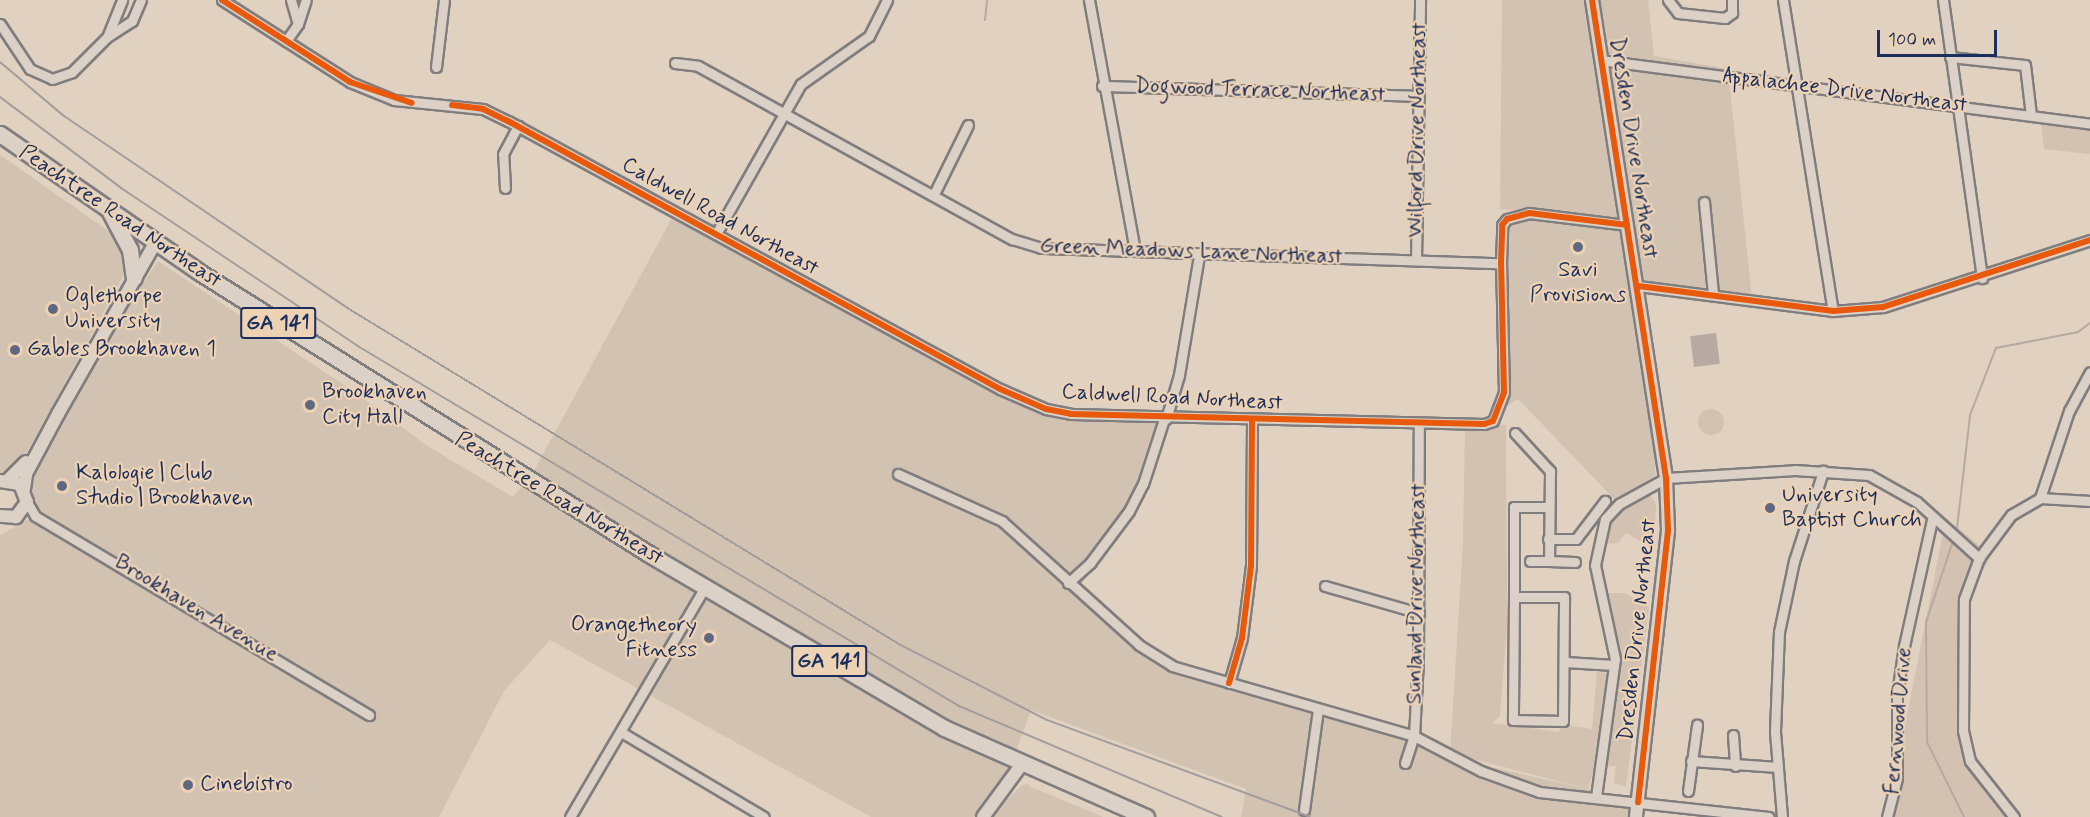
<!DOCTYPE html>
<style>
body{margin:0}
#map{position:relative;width:2090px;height:817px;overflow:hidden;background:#e0d1c1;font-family:Mynerve,sans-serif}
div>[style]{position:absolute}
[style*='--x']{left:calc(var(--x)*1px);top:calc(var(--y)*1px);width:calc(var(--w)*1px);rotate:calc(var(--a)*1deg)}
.built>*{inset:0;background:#d2c2b2}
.green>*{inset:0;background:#d3c1b1}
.round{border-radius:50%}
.water>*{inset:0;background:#b7aaa3;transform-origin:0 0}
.stream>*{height:2px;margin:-1px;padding:0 1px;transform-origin:1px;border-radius:1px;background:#b7aaa3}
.roads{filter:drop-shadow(2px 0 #807d7e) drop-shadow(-2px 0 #807d7e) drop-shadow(0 2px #807d7e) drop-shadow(0 -2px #807d7e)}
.minor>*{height:9px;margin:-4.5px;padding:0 4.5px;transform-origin:4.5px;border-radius:4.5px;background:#dbd1c6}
.tertiary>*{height:12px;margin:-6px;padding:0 6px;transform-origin:6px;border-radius:6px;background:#dbd1c6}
.trunk>*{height:15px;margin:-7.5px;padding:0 7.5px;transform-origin:7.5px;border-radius:7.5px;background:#dbd1c6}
.rail>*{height:2px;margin:-1px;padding:0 1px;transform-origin:1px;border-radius:1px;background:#a19d9b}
.cycleway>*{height:6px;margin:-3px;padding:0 3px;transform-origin:3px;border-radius:3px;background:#e8590c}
.dots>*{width:16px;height:16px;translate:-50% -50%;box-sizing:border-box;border:3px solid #edd2b4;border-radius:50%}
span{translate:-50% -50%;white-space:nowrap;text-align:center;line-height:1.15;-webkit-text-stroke:4.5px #edd2b4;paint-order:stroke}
.shield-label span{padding:2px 4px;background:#edd2b4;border:2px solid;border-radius:4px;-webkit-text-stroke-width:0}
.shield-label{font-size:21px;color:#1b2f5e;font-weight:700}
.street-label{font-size:22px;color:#1b2f5e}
.poi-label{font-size:22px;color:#1b2f5e}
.left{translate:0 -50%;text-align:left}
.right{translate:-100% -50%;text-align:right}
.scale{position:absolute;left:1877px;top:30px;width:120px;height:27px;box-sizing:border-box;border:3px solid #1b2f5e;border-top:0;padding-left:8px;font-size:18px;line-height:21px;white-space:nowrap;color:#1b2f5e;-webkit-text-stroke:4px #edd2b4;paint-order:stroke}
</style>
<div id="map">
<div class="built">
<i style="clip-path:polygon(1502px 0,1648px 0,1654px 56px,1728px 69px,1752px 299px,1645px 282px,1658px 416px,1655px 475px,1617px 502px,1518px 399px,1497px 412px,1501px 242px,1523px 211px,1500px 209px)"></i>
<i style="clip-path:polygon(0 155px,137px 251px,20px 465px,0 478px)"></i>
<i style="clip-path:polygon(678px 207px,955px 368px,1045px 413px,1157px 421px,1139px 497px,1077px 591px,1153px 659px,1491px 767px,1641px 801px,1640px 817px,1241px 817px,1246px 789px,1031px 710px,1004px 784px,973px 817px,871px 817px,550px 640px,504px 691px,439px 817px,0 817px,0 535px,35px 516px,31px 479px,95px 357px,158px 261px,350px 389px,429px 447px,513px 497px,531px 476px)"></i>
</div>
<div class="green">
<i style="clip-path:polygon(2041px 122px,2090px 127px,2090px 154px,2044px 149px)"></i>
<i style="clip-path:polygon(0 171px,36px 204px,15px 222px,0 202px)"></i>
<i style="clip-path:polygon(0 211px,12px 222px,16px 245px,15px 259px,0 280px)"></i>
<i style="clip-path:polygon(1567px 257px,1622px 263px,1620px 289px,1562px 280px)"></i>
<i class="round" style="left:1698px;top:409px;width:26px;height:26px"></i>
<i style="clip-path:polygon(1506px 425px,1507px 624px,1500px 716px,1492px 723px,1559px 732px,1561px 724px,1592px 729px,1597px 672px,1608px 673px,1603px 738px,1588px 789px,1450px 753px,1463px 544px,1465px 427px)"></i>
<i style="clip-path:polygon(1648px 491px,1656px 504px,1654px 542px,1646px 544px,1626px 533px,1618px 543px,1601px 544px,1610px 520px)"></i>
<i style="clip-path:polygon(1946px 518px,1991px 555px,1968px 599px,1966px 750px,2017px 817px,1887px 817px)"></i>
<i style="clip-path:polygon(1602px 593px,1625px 593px,1649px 607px,1626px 787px,1614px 783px,1616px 766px,1606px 766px,1620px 657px)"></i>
<i style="clip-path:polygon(1472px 780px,1572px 802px,1568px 817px,1462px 817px)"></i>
<i style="clip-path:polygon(1029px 784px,1029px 786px,1103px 817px,989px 817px,1022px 785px)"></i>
</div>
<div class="water">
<i style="left:1716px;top:333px;width:31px;height:26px;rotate:83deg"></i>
</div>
<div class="stream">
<i style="--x:985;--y:20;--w:20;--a:-84"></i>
<i style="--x:1957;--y:528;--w:114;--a:-83.4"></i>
<i style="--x:1970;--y:415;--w:72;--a:-68.8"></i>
<i style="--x:1996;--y:348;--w:84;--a:-11"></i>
<i style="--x:2078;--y:332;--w:15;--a:-37"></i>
<i style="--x:1953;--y:541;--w:85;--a:108.4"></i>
<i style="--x:1926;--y:622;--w:120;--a:89.5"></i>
<i style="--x:1927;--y:742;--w:84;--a:63.7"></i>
</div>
<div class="roads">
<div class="minor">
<i style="--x:222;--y:0;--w:152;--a:32.6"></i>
<i style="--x:350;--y:82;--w:48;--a:22.2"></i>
<i style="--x:394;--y:100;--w:89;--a:5.8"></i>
<i style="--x:483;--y:109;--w:28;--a:26"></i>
<i style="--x:508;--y:121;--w:560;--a:28.58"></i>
<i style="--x:1000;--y:389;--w:50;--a:23.5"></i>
<i style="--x:1046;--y:409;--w:25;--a:11"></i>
<i style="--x:1071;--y:414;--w:413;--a:1.4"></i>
<i style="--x:1484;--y:424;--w:9;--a:-18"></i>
<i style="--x:1493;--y:421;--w:31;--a:-69"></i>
<i style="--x:1504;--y:392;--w:129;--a:-91.3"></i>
<i style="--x:1501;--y:263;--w:38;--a:-88"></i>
<i style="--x:1502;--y:225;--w:8;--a:-50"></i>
<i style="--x:1507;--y:219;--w:23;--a:-15"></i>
<i style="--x:1529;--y:213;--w:99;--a:7"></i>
<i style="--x:291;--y:0;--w:25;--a:74"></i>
<i style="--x:1089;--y:0;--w:254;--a:79.6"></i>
<i style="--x:1668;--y:0;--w:16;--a:52"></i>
<i style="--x:1678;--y:13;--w:47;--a:6.1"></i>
<i style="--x:1725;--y:18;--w:9;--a:-36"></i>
<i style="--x:1732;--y:13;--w:13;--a:-90"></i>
<i style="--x:1783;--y:0;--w:315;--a:80.9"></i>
<i style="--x:1943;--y:0;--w:281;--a:82"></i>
<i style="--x:0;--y:24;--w:54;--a:56.3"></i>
<i style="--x:30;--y:69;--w:24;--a:24"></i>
<i style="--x:52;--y:79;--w:21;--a:-19"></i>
<i style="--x:72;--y:72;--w:49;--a:-45"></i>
<i style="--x:107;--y:37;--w:30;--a:-33"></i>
<i style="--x:132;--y:21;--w:23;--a:-67"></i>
<i style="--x:108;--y:35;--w:38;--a:-68"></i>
<i style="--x:286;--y:41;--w:21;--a:-55"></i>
<i style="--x:298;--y:24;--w:25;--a:-72"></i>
<i style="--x:1950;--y:57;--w:75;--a:6.1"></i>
<i style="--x:2025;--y:65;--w:50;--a:83.2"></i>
<i style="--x:1600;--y:60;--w:494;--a:7.4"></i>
<i style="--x:675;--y:63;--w:23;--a:7"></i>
<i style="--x:698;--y:66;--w:359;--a:28.9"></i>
<i style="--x:1012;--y:239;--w:30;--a:17"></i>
<i style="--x:1041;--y:248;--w:460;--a:1.9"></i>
<i style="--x:436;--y:67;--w:67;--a:-83.2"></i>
<i style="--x:1102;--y:86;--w:315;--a:1.8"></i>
<i style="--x:505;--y:188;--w:34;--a:-93"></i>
<i style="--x:503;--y:154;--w:32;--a:-62"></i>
<i style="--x:934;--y:194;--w:77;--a:-63.8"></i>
<i style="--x:1704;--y:202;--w:92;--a:84.4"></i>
<i style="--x:716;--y:234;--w:172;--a:-60.5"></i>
<i style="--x:801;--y:84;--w:83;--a:-35.2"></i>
<i style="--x:869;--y:36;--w:40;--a:-63.4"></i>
<i style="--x:1416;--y:260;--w:260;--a:-89.1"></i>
<i style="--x:1638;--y:286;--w:197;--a:7.3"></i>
<i style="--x:1833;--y:311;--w:50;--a:-4.6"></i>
<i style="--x:1883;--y:307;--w:218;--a:-17.9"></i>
<i style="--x:1166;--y:419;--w:46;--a:-73.5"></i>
<i style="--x:1179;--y:375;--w:121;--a:-80.5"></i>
<i style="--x:1515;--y:433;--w:52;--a:47.4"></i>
<i style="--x:1550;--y:471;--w:90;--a:90.6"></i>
<i style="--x:1549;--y:561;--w:19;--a:180"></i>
<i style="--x:898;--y:474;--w:114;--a:24.3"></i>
<i style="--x:1002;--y:521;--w:185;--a:42.1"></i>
<i style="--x:1139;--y:645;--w:39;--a:32"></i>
<i style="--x:1172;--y:666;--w:252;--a:16.1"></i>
<i style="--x:1414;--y:736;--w:76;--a:27.6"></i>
<i style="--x:1481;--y:771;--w:62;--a:19.9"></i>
<i style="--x:1539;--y:792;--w:231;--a:6.2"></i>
<i style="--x:2040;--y:498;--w:92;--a:-71.6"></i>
<i style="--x:2069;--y:411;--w:44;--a:-61.7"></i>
<i style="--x:27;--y:502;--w:16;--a:60"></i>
<i style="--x:35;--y:516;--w:389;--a:30.8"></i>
<i style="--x:1548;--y:539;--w:28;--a:0"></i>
<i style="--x:1576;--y:539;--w:48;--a:-52.7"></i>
<i style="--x:1549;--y:561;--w:26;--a:2"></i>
<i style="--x:1068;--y:583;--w:30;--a:-42"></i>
<i style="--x:1090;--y:563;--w:65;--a:-53.1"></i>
<i style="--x:1129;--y:511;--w:30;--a:-63"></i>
<i style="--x:1143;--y:484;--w:68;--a:-72.1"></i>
<i style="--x:1325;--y:586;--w:98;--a:16"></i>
<i style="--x:1514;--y:597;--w:123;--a:90.5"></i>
<i style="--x:1513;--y:720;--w:50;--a:1.1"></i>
<i style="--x:1563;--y:721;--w:124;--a:-89.5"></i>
<i style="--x:1564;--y:597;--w:50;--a:180"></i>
<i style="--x:1514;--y:597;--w:90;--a:-90"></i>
<i style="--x:1514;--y:507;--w:34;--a:0"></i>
<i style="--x:1565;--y:662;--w:49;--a:3.5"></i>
<i style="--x:1229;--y:683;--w:47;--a:-73.9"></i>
<i style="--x:1242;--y:638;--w:73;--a:-82.9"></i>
<i style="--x:1251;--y:566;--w:145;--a:-89.6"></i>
<i style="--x:621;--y:732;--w:166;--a:30.7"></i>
<i style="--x:1733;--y:735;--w:31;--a:86"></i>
<i style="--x:1691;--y:761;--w:87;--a:3.9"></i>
<i style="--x:1405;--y:763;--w:28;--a:-72"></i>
<i style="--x:1414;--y:736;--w:76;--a:-87"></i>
<i style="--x:1418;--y:660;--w:237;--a:-89.8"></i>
<i style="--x:1688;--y:791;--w:67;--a:-82.2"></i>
<i style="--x:1596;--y:797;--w:139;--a:-82.2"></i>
<i style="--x:1615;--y:659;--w:96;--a:-102"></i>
<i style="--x:1595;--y:565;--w:47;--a:-77.7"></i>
<i style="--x:1605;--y:519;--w:21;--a:-47"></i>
<i style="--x:1619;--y:504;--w:54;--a:-29"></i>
<i style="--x:1666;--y:478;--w:129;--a:-3.5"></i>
<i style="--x:1795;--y:470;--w:74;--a:3.9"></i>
<i style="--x:1869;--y:475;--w:55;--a:29.4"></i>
<i style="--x:1917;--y:502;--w:84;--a:42.1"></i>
<i style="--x:1304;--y:810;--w:102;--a:-82.1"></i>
<i style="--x:570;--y:817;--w:267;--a:-59.6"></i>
<i style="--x:1782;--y:817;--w:86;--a:-94.7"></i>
<i style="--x:1775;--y:731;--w:99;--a:-87.7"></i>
<i style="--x:1779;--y:632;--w:73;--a:-78.1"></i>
<i style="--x:1794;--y:561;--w:95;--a:-72.1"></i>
<i style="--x:1887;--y:817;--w:40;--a:-75.6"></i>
<i style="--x:1897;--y:778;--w:84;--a:-90"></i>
<i style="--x:1897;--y:694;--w:49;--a:-81.7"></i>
<i style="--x:1904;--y:646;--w:129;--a:-77.5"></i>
<i style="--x:2014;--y:817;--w:71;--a:-128.2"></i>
<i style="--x:1970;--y:761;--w:31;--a:-103"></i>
<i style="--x:1963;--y:731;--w:132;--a:-89.6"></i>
<i style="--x:1964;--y:599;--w:44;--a:-69.9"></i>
<i style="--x:1979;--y:558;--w:54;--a:-53.3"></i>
<i style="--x:2011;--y:515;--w:34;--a:-30"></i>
<i style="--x:2040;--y:498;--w:50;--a:3.4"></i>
</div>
<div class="tertiary">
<i style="--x:1592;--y:0;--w:484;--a:81.2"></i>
<i style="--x:1666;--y:478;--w:53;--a:87.8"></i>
<i style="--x:1668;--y:531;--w:288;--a:96.4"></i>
<i style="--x:9;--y:479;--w:24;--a:-45"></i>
<i style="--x:0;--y:481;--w:20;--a:9"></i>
<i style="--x:20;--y:484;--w:19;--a:69"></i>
<i style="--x:27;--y:502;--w:19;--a:126"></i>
<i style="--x:16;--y:517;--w:16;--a:-176"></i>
<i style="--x:24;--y:489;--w:15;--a:-82"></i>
<i style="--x:26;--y:474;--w:68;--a:-61.9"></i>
<i style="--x:58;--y:414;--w:197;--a:-60.4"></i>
<i style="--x:983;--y:817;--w:66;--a:-53.7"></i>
</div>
<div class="trunk">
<i style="--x:0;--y:134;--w:242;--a:34.7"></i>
<i style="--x:199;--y:272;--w:531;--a:32.07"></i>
<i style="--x:649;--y:554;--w:342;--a:30.5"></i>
<i style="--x:944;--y:728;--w:221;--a:23.8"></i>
<i style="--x:110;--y:212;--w:43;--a:62.2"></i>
<i style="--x:130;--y:250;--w:28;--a:82"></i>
</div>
</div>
<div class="rail">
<i style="--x:0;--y:62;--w:84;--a:40.2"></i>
<i style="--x:64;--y:116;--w:344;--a:34.1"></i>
<i style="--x:349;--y:309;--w:644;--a:31.35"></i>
<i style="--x:899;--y:644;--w:166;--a:27.2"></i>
<i style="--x:1047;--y:720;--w:280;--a:20.2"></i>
<i style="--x:0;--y:97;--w:151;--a:36.9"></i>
<i style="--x:121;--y:188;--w:283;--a:33.7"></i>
<i style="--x:356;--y:345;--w:703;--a:30.91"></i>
<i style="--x:959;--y:706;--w:285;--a:22.9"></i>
</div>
<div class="cycleway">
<i style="--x:222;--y:0;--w:152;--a:32.6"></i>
<i style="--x:350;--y:82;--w:65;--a:18.7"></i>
<i style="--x:1592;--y:0;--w:484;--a:81.2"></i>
<i style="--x:1666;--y:478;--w:53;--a:87.8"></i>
<i style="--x:1668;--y:531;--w:273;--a:96.3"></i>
<i style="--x:452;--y:105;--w:31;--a:7"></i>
<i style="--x:483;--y:109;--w:28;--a:26"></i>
<i style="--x:508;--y:121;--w:560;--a:28.58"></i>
<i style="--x:1000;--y:389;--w:50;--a:23.5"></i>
<i style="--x:1046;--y:409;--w:25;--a:11"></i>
<i style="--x:1071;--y:414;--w:413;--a:1.4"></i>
<i style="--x:1484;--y:424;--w:9;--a:-18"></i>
<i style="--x:1493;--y:421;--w:31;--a:-69"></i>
<i style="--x:1504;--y:392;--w:129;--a:-91.3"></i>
<i style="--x:1501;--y:263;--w:38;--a:-88"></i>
<i style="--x:1502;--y:225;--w:8;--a:-50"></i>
<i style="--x:1507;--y:219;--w:23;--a:-15"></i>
<i style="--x:1529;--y:213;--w:99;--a:7"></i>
<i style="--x:1638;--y:286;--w:197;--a:7.3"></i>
<i style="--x:1833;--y:311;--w:50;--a:-4.6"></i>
<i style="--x:1883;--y:307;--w:218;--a:-17.9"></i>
<i style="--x:1229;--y:683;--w:47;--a:-73.9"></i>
<i style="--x:1242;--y:638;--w:73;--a:-82.9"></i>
<i style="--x:1251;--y:566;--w:145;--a:-89.6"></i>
</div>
<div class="dots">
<i style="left:1578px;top:247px;background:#606881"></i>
<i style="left:53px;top:309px;background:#606881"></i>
<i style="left:15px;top:350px;background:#606881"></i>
<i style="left:310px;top:405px;background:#606881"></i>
<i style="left:62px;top:486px;background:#606881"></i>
<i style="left:1770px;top:508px;background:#606881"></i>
<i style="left:709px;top:638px;background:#606881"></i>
<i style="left:188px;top:785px;background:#606881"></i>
</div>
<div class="shield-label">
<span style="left:278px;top:323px">GA 141</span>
<span style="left:829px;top:661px">GA 141</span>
</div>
<div class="street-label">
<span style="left:1260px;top:91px;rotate:2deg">Dogwood Terrace Northeast</span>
<span style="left:1845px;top:91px;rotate:7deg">Appalachee Drive Northeast</span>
<span style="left:1418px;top:130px;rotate:-89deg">Wilford Drive Northeast</span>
<span style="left:1633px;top:148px;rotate:81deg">Dresden Drive Northeast</span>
<span style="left:120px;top:217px;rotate:34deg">Peachtree Road Northeast</span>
<span style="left:720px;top:217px;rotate:29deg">Caldwell Road Northeast</span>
<span style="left:1191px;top:252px;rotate:2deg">Green Meadows Lane Northeast</span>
<span style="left:1172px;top:398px;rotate:3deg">Caldwell Road Northeast</span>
<span style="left:559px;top:499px;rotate:31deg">Peachtree Road Northeast</span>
<span style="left:1417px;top:594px;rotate:-89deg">Sunland Drive Northeast</span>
<span style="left:196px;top:609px;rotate:31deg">Brookhaven Avenue</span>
<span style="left:1638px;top:630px;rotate:-84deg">Dresden Drive Northeast</span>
<span style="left:1899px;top:721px;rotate:-85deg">Fernwood Drive</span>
</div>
<div class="poi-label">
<span style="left:1578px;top:283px">Savi<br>Provisions</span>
<span class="left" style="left:65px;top:309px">Oglethorpe<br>University</span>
<span class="left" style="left:27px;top:350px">Gables Brookhaven 1</span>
<span class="left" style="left:322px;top:405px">Brookhaven<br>City Hall</span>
<span class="left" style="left:76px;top:486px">Kalologie | Club<br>Studio | Brookhaven</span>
<span class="left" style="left:1782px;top:508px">University<br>Baptist Church</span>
<span class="right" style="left:697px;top:638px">Orangetheory<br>Fitness</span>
<span class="left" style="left:200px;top:785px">Cinebistro</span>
</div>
<div class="scale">100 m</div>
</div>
